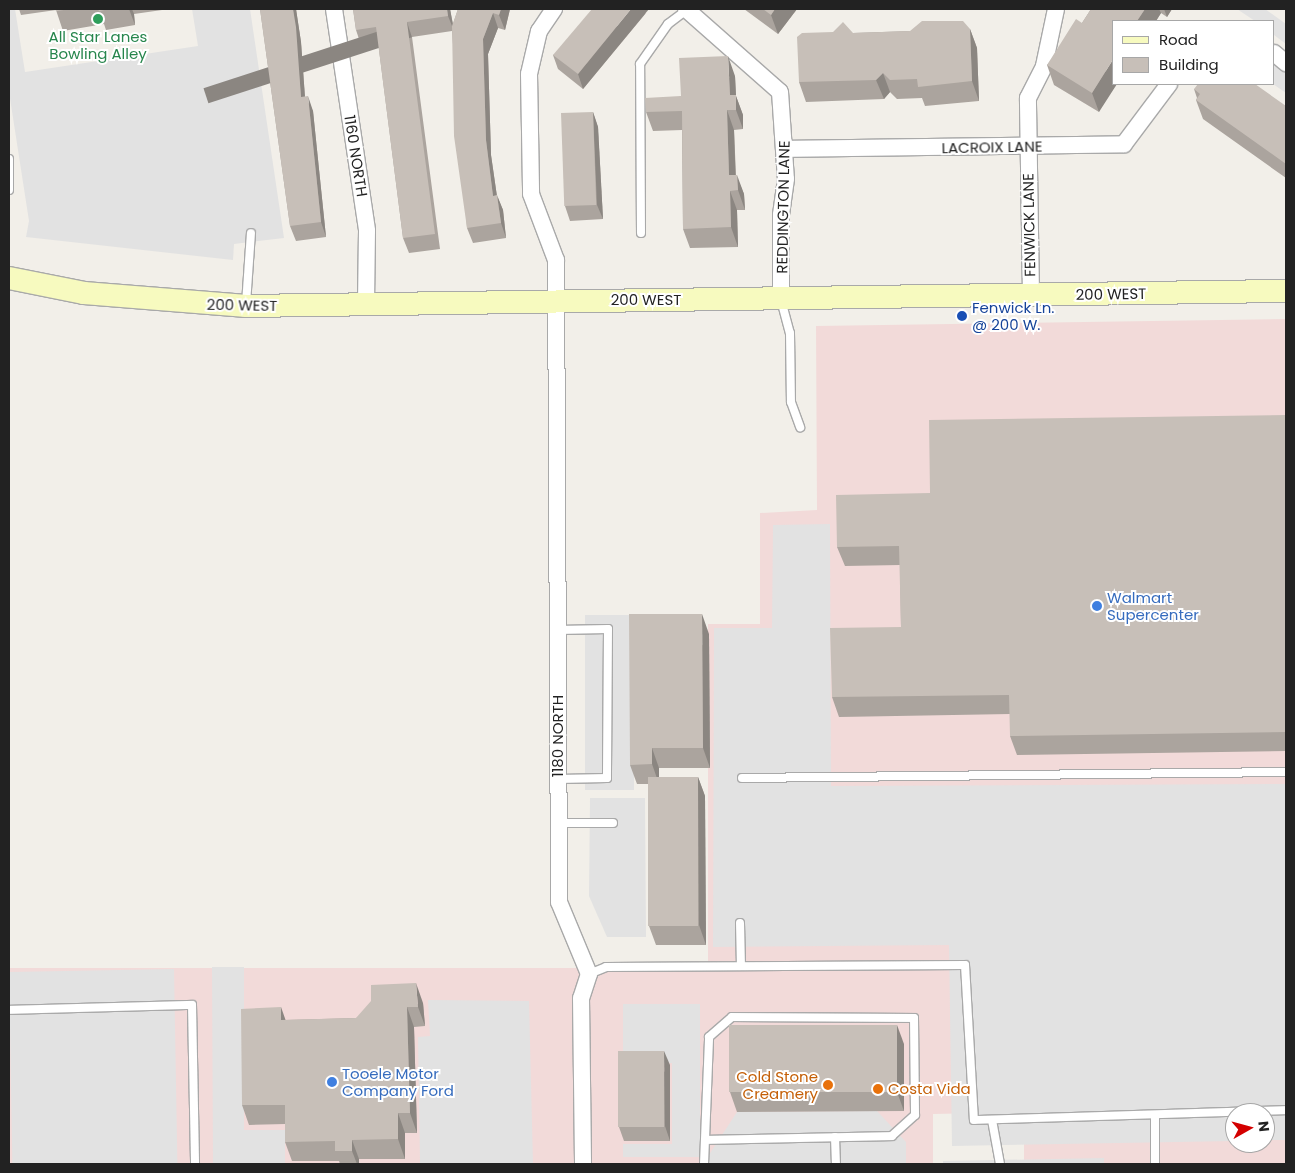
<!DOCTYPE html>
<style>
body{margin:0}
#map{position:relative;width:1295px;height:1173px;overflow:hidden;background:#f2efe9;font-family:Poppins,sans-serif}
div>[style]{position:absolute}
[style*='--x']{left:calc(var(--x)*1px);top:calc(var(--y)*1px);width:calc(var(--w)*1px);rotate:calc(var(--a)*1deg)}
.commercial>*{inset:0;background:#f2dad9}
.parking>*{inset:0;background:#e2e2e2;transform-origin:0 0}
.roads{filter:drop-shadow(1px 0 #a9a9a9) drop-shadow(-1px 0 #a9a9a9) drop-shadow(0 1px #a9a9a9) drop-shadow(0 -1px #a9a9a9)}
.lane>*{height:8px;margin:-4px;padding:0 4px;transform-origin:4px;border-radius:4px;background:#fff}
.street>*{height:16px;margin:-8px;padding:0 8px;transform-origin:8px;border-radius:8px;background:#fff}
.secondary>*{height:22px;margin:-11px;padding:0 11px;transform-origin:11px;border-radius:11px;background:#f7fabf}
.wall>*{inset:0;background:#aba49e}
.shaded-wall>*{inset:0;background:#8b8681;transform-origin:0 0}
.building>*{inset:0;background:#c7bfb8;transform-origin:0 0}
.dots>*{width:14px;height:14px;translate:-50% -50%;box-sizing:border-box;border:2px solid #fff;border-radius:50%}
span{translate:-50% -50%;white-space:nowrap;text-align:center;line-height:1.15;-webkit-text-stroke:4px #fff;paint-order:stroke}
.leisure-label{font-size:15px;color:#27864d}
.street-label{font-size:15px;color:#222}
.transit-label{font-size:15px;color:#164399}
.left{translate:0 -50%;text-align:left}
.shop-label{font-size:15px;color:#366cbe}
.food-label{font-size:15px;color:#c56008}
.right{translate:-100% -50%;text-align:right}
.frame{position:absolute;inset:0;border:10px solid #222;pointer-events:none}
.legend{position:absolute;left:1112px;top:20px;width:162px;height:65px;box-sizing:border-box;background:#fff;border:1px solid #a7a7a7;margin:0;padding:6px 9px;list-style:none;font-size:15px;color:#222}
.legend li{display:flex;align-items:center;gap:10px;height:25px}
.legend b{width:25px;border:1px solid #a7a7a7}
.north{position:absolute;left:1225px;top:1103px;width:50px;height:50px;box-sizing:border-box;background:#fff;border:1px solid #a7a7a7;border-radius:50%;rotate:83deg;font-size:14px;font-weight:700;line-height:20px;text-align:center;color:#222}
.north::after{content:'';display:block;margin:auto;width:18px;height:22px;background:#d40000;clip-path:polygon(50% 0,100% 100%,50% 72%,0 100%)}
</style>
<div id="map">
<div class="commercial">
<i style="clip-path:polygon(evenodd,1286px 319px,1286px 1164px,1024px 1164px,1024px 1112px,933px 1114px,933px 1164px,9px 1164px,9px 968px,708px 968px,708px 624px,760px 624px,760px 513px,817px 510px,816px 326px,1286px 319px,1235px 1113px,1265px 1113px,1265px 1143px,1235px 1143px,1235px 1113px)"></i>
</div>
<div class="parking">
<i style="clip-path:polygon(9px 9px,15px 9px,25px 72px,198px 46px,192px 9px,250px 9px,284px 238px,234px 244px,233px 260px,26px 237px,29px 221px,9px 92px)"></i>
<i style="clip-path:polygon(1237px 9px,1265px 9px,1286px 24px,1286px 44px,1274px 35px,1274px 21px,1255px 21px)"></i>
<i style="clip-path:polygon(1274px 64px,1286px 73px,1286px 93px,1273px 84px)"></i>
<i style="clip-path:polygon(830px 524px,831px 786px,1286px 784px,1286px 1140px,1265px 1140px,1265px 1113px,1235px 1113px,1235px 1141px,952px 1146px,949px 945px,713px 947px,714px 628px,772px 628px,773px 525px)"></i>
<i style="left:585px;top:615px;width:49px;height:175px"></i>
<i style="clip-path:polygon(590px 798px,645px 798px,646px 937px,607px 937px,589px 896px)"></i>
<i style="clip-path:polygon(212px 967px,244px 967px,244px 1130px,285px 1130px,285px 1164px,213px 1164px)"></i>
<i style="left:174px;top:969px;width:195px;height:165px;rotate:89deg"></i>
<i style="clip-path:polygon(428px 1000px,529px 1001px,533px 1164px,420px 1164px,418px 1037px,430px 1036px)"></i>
<i style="clip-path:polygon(623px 1004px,700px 1004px,700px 1157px,623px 1157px,623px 1144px,672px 1144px,672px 1063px,623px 1062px)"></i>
<i style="clip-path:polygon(877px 1111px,906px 1142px,906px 1164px,703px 1164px,737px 1112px)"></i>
<i style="clip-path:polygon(1104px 1158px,1104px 1164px,943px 1164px,943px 1161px)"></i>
</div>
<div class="roads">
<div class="lane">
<i style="--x:9;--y:159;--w:31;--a:90"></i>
<i style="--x:641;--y:233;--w:169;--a:-90.3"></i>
<i style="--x:640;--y:64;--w:49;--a:-55"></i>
<i style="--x:668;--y:24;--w:21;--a:-37"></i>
<i style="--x:781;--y:300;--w:34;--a:75"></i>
<i style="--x:790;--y:333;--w:69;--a:89.2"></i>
<i style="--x:791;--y:402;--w:27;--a:70"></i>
<i style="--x:246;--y:304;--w:71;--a:-86"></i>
<i style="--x:557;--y:630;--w:51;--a:-1.1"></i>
<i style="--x:608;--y:629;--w:149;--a:90.4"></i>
<i style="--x:607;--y:778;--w:49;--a:178.8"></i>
<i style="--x:742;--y:778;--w:544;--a:-0.63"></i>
<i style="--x:559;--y:823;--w:54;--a:0"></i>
<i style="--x:740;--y:923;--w:43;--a:88.7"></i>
<i style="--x:589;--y:974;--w:18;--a:-22"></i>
<i style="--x:606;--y:967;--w:359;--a:-0.3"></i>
<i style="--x:965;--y:965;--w:155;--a:86.7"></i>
<i style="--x:974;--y:1120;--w:312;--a:-1.8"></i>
<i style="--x:9;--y:1010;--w:183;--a:-1.6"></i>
<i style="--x:192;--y:1005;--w:159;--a:88.9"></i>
<i style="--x:992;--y:1120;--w:45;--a:79.7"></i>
<i style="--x:835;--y:1137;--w:27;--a:88"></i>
<i style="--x:704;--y:1164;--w:127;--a:-87.7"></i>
<i style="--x:709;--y:1037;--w:30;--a:-41"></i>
<i style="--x:732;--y:1017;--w:182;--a:0.3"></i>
<i style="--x:914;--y:1018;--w:97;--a:89.4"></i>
<i style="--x:915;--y:1115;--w:31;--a:138"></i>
<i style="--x:892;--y:1136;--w:186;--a:178.8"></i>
<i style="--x:1155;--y:1164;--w:49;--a:-90"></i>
</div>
<div class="street">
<i style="--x:334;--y:9;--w:224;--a:81.5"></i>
<i style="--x:367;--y:231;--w:74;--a:90.8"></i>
<i style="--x:554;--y:9;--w:27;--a:124"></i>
<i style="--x:539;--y:31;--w:44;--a:103.1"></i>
<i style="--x:529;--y:74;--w:120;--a:89"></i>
<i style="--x:531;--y:194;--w:71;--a:69.3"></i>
<i style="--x:556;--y:260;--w:642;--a:89.73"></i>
<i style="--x:559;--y:902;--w:78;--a:67.4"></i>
<i style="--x:589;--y:974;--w:25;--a:108"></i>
<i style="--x:581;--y:998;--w:166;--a:89.3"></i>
<i style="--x:686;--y:9;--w:125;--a:41.4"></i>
<i style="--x:780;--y:92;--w:87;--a:86.1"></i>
<i style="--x:786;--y:179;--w:36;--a:98"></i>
<i style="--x:781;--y:215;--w:84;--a:90"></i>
<i style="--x:1274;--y:53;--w:16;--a:40"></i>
<i style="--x:785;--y:149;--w:339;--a:-0.8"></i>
<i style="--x:1124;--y:144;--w:75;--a:-53.1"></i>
<i style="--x:1031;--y:295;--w:197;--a:-90.9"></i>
<i style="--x:1028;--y:98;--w:36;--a:-63"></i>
<i style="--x:1044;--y:66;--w:58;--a:-78.1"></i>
</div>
<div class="secondary">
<i style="--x:9;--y:278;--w:76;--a:11.3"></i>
<i style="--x:84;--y:293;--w:163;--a:4.6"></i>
<i style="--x:246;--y:306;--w:1040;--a:-0.83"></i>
</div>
</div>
<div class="wall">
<i style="clip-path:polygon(19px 9px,169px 9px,134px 14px,135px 25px,106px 30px,104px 24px,63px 31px,56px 10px,21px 15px)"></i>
<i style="clip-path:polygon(260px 9px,296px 9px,301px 42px,305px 97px,313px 111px,326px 237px,296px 241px,290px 226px)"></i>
<i style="clip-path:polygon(353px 9px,450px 9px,453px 24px,458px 9px,510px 9px,505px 30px,498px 28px,488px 54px,491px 155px,497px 196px,503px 210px,506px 238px,473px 243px,467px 228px,452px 31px,412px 37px,440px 249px,409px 253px,403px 238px,378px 42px,361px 45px,356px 30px)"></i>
<i style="clip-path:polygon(744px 9px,797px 9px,778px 34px)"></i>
<i style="clip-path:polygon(1091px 9px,1172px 9px,1167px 17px,1161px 13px,1156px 21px,1114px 21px,1099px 112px,1054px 85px,1047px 65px,1082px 23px)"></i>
<i style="clip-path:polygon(646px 13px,583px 89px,558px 69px,553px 55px)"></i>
<i style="clip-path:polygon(970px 29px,977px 48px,979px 101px,925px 106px,922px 98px,897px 99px,890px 92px,884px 99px,806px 102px,799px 82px,853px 33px)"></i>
<i style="clip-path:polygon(735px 76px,736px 96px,743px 115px,743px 129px,734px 130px,736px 175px,744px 194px,745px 210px,737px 210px,738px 247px,690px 248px,683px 229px,682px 130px,653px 131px,646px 112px,681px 96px)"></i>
<i style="clip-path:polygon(1194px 89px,1286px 106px,1286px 178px,1203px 119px,1196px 100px,1197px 98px)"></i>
<i style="clip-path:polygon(593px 112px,598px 127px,603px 219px,570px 221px,565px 206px)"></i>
<i style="clip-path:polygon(1286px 415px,1286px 751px,1017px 755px,1010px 736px,1010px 714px,839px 717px,832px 697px,901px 627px,900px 565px,845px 566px,837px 547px,930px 493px)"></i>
<i style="clip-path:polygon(709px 634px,710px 768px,659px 768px,659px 777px,698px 777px,705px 796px,706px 945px,656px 945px,649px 926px,648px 784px,637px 784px,630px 765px)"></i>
<i style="clip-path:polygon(423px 1003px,425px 1026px,414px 1027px,417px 1133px,405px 1133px,405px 1159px,359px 1159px,359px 1164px,340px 1164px,339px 1161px,292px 1161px,285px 1142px,285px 1124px,249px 1125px,242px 1105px,286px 1020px,356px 1018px)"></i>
<i style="clip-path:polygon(904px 1044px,904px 1111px,737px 1112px,730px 1092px)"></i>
<i style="clip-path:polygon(670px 1065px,670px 1141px,624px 1141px,619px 1127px)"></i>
</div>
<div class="shaded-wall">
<i style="clip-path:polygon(129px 9px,132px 9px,134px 14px,135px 25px)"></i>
<i style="clip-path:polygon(293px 9px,296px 9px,301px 42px,306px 112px,301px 97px)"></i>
<i style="clip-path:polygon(447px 9px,450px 9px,454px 31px,448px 16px)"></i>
<i style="clip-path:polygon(501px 9px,510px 9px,505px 30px,499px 15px)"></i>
<i style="clip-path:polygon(631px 9px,649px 9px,583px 89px,578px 74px)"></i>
<i style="clip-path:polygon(775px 9px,797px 9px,778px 34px,771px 15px)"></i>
<i style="clip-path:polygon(1145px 9px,1159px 9px,1161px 13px,1156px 21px,1137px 21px)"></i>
<i style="clip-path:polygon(1164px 9px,1172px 9px,1167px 17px)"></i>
<i style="clip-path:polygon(493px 13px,498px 28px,488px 54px,491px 155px,499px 211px,493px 196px,486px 140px,483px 39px)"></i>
<i style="left:407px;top:22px;width:16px;height:214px;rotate:72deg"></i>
<i style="clip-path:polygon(970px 29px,977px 48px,979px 101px,972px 81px)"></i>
<i style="clip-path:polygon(728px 56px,735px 76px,736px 96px,743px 115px,743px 129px,736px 110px,730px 95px)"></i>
<i style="clip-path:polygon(1114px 58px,1114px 84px,1117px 84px,1099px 112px,1092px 93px)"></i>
<i style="clip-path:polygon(883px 73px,890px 92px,884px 99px,876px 80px)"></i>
<i style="clip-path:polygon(308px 96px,313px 111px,326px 237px,321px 222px)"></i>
<i style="clip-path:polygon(727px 110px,734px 130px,736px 190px,729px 175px)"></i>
<i style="clip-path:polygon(593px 112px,598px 127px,603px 219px,597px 205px)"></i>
<i style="clip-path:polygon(737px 175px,744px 194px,745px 210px,738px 190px)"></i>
<i style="clip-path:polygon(730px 191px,737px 210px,738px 247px,731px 227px)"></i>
<i style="clip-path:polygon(497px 195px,503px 210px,506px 238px,501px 223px)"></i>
<i style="clip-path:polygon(702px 614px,709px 634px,710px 768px,703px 748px)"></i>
<i style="clip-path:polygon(652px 748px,659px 768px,659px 784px,652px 764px)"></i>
<i style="clip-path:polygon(698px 777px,705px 796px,706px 945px,699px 925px)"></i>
<i style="clip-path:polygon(416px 983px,423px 1003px,425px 1026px,418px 1007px)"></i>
<i style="clip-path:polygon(281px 1007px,288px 1027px,281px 1020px)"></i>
<i style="clip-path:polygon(407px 1007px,414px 1027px,417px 1133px,410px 1113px)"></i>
<i style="clip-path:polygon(897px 1025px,904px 1044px,904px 1111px,897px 1092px)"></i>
<i style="clip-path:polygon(664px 1051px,670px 1065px,670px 1141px,665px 1126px)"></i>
<i style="clip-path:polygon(398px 1113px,405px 1133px,405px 1159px,398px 1139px)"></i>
<i style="clip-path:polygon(352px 1140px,359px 1159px,359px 1164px,357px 1164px,352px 1151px)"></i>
</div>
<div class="building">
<i style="clip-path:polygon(55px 9px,71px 9px,56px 11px)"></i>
<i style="clip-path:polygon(98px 9px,110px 9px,99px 11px)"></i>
<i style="clip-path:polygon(260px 9px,293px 9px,296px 27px,301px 97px,308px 96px,321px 222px,290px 226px)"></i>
<i style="clip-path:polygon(353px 9px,447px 9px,448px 16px,407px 22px,435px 234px,403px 238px,376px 27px,356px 30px)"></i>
<i style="clip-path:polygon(458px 9px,501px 9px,499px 15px,493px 13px,483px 39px,486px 140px,493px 196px,497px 195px,501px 223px,467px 228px,454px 136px,452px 26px)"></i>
<i style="clip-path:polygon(592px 9px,631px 9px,578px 74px,553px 55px)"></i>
<i style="clip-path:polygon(763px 9px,775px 9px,771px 15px)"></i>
<i style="clip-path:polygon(1091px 9px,1145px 9px,1137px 21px,1114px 21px,1114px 58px,1092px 93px,1047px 65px,1076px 19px,1082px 23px)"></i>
<i style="clip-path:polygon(922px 21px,963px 21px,970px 29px,972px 81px,918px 87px,917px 79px,890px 80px,883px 73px,876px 80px,799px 82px,797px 37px,802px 33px,833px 32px,843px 22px,853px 33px,910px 31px)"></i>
<i style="clip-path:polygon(728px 56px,730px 95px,736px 95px,736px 110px,727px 110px,729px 175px,737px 175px,738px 190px,730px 191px,731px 227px,683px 229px,682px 111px,646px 112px,645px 98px,681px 96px,679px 58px)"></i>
<i style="clip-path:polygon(1198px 84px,1255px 84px,1286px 106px,1286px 164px,1196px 100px,1200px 94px,1194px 89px)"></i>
<i style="left:593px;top:112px;width:93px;height:32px;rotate:88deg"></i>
<i style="clip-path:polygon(1286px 415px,1286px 732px,1010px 736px,1009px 695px,832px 697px,830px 628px,901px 627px,899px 546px,837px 547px,836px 495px,930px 493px,929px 420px)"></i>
<i style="clip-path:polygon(629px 614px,702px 614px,703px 748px,652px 748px,652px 764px,630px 765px)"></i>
<i style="left:648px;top:777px;width:50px;height:149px"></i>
<i style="clip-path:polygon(416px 983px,418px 1007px,407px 1007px,410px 1113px,398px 1113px,398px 1139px,352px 1140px,352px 1151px,335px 1151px,335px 1141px,285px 1142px,285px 1105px,242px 1105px,241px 1009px,281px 1007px,281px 1020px,356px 1018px,371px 1001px,371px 985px)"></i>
<i style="left:729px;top:1025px;width:168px;height:67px"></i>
<i style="left:618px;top:1051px;width:46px;height:76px"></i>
</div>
<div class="dots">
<i style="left:98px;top:19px;background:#2e9e5b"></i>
<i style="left:962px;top:316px;background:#1a4fb4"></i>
<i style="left:1097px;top:606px;background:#3f7fe0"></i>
<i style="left:332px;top:1082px;background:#3f7fe0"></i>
<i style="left:828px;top:1085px;background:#e8710a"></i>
<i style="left:878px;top:1089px;background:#e8710a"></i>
</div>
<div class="leisure-label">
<span style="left:98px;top:45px">All Star Lanes<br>Bowling Alley</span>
</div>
<div class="street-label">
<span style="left:992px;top:147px;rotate:-1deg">LACROIX LANE</span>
<span style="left:356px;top:156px;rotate:81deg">1160 NORTH</span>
<span style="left:783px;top:207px;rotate:-89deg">REDDINGTON LANE</span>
<span style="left:1029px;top:225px;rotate:-91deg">FENWICK LANE</span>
<span style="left:1111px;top:294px;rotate:-1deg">200 WEST</span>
<span style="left:646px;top:300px">200 WEST</span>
<span style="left:242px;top:305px;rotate:1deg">200 WEST</span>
<span style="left:558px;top:736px;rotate:-90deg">1180 NORTH</span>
</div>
<div class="transit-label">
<span class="left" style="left:972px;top:316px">Fenwick Ln.<br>@ 200 W.</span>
</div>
<div class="shop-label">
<span class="left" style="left:1107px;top:606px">Walmart<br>Supercenter</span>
<span class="left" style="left:342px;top:1082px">Tooele Motor<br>Company Ford</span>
</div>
<div class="food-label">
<span class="right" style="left:818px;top:1085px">Cold Stone<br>Creamery</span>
<span class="left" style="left:888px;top:1089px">Costa Vida</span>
</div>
<div class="frame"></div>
<ul class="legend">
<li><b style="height:6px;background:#f7fabf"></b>Road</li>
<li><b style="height:14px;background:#c7bfb8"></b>Building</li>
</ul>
<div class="north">N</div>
</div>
